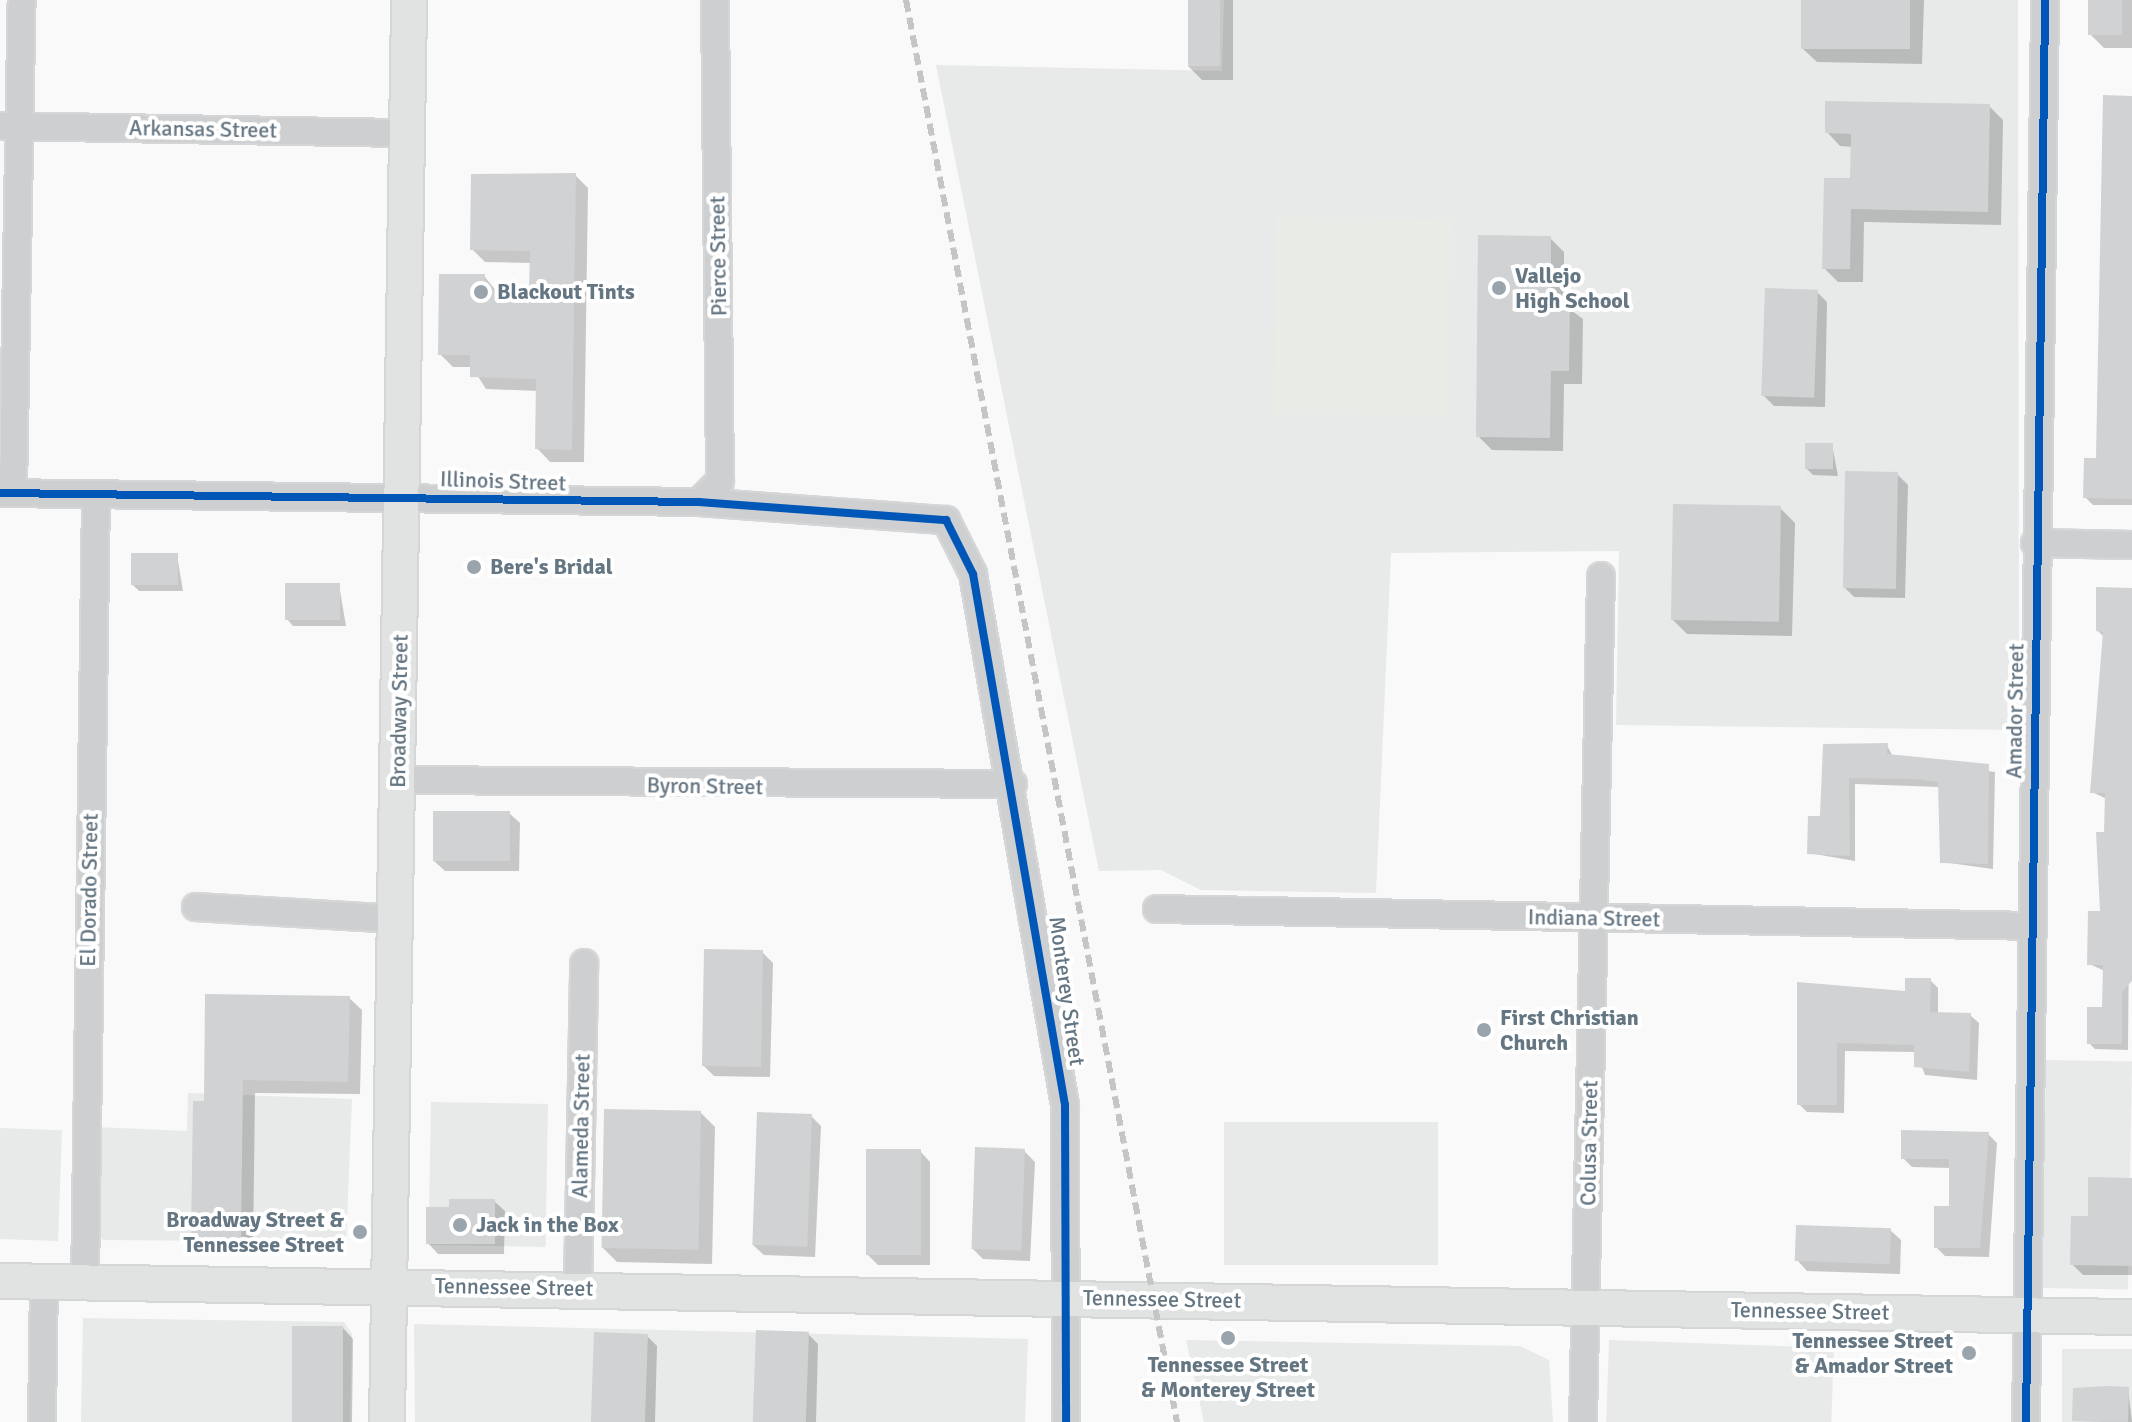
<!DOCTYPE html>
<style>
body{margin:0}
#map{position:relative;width:2132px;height:1422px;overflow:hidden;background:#f9f9f9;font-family:Signika,sans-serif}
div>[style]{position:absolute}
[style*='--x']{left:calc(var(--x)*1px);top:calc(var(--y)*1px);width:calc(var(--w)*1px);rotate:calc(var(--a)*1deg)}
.built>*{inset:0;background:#e8e9e9;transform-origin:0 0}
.green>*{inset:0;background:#e8ebe6;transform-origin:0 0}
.shadow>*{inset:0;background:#0003}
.building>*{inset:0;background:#d0d2d3;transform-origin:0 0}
.roads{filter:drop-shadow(2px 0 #d5d6d7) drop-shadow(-2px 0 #d5d6d7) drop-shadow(0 2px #d5d6d7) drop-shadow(0 -2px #d5d6d7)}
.minor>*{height:26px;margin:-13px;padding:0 13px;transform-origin:13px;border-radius:13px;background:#cecfd0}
.major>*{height:34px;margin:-17px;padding:0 17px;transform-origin:17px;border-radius:17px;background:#e1e2e2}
.rail>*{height:6px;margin-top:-3px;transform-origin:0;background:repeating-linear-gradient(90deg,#c3c5c6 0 12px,transparent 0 18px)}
.cycleway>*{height:8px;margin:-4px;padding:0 4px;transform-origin:4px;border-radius:4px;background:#0057b8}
.dots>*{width:22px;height:22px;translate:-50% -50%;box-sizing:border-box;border:4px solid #fff;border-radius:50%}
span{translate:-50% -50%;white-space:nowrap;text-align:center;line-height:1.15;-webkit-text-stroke:8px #fff;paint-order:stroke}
.street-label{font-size:22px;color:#657683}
.poi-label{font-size:22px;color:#657683;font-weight:700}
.left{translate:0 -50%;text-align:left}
.right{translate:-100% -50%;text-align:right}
</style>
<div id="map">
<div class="built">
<i style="clip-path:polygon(1224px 0,2018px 0,2019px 730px,1616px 725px,1619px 551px,1391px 553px,1376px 893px,1201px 890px,1161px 870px,1099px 871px,936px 65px,1222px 71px)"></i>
<i style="left:2046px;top:1060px;width:86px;height:228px;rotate:1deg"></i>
<i style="clip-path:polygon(188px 1093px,352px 1099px,346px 1242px,103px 1240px,93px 1227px,96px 1127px,187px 1131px)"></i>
<i style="left:548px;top:1104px;width:143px;height:117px;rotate:91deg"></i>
<i style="left:1438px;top:1122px;width:143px;height:214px;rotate:90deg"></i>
<i style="left:0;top:1128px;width:62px;height:111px;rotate:2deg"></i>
<i style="clip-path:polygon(83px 1318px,344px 1322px,352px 1334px,350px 1422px,81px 1422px)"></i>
<i style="clip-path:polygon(414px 1324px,1028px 1339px,1025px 1422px,415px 1422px)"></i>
<i style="clip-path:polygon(1186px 1340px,1520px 1346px,1549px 1360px,1553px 1422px,1204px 1422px)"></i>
<i style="left:1609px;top:1340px;width:225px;height:82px;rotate:2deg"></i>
<i style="left:2062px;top:1349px;width:70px;height:73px"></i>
</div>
<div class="green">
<i style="left:1277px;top:216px;width:174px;height:198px;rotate:1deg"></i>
</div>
<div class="shadow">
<i style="clip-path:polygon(1190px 0,1233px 0,1233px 80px,1202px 80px,1188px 66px)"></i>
<i style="clip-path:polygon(1803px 0,1924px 0,1922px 64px,1817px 62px,1802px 48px)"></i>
<i style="clip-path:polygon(2090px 0,2132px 0,2132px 48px,2104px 48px,2090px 34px)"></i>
<i style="clip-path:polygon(2132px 98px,2132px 505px,2093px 505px,2085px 497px,2098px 460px)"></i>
<i style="clip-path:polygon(1989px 106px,2003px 120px,2001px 225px,1864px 222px,1863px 282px,1838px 282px,1824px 268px,1852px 180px,1853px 147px,1840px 146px,1827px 132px)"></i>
<i style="clip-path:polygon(575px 175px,588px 188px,584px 462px,550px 462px,537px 448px,538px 391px,486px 389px,472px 367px,453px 367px,440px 354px,484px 276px,497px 292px,531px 293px,532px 263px,485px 262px,472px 249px)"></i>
<i style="clip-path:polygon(1550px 238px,1564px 252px,1564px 305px,1583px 319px,1582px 384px,1564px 384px,1563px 451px,1492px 450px,1478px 436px)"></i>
<i style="clip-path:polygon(1817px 292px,1827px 302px,1825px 407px,1774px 406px,1764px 396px)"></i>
<i style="clip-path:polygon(1832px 445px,1838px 476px,1813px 475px,1806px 468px)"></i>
<i style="clip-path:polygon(1897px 474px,1908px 485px,1905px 598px,1854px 597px,1844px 587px)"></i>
<i style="clip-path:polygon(1780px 508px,1795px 523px,1792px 636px,1687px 634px,1672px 619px)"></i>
<i style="clip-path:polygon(177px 555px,183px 591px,139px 591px,132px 584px)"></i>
<i style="clip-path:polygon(339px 585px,346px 626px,293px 626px,287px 619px)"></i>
<i style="clip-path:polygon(2132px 590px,2128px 1050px,2095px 1049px,2089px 1043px,2104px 1009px,2105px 971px,2089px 964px,2102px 913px,2097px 834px,2106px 834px,2107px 799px,2092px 792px,2105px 638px,2098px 631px)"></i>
<i style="clip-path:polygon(1887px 745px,1893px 757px,1995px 772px,1993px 869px,1942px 862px,1940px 787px,1855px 784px,1855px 861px,1809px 853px,1822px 818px,1825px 746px)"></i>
<i style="clip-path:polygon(509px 813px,520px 823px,519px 871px,445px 871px,434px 861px)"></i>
<i style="clip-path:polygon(762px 952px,773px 963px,770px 1077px,714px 1076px,703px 1065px)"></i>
<i style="clip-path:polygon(1930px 980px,1938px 988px,1938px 1014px,1970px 1015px,1979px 1023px,1977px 1080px,1925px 1075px,1916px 1052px,1845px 1051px,1844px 1113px,1807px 1112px,1799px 1104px,1799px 984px,1907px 993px)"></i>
<i style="clip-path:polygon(349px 998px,362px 1010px,360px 1094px,255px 1093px,253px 1250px,206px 1250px,193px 1237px,206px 1103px)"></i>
<i style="clip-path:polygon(700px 1112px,715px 1127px,712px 1264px,617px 1262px,603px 1248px)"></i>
<i style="clip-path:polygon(811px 1116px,821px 1126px,815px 1257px,764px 1255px,753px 1245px)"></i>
<i style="clip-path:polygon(1988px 1134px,1997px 1143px,1989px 1257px,1945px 1256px,1936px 1247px,1951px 1208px,1951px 1168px,1912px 1167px,1903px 1158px)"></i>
<i style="clip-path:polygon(920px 1151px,930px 1162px,930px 1265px,878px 1265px,867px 1254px)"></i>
<i style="clip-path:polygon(1024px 1151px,1035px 1162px,1030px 1261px,983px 1259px,972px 1248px)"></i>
<i style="clip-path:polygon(2132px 1180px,2132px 1275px,2083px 1275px,2072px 1264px,2090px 1218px)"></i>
<i style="clip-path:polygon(494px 1201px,505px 1211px,504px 1254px,438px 1254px,428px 1243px,451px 1209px)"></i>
<i style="clip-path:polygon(1890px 1230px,1901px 1240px,1900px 1274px,1807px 1271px,1797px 1260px)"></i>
<i style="clip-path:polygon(343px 1328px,353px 1339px,352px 1422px,293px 1422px)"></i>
<i style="clip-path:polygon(808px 1334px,818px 1344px,816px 1422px,755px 1422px)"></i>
<i style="clip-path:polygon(647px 1336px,657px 1346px,655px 1422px,593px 1422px)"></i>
<i style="clip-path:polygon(2128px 1389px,2132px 1422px,2074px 1421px)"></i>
</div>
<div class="building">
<i style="left:1188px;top:0;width:32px;height:66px"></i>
<i style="left:1801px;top:0;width:109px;height:49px"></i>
<i style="left:2088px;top:0;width:34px;height:35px"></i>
<i style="clip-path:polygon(2103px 95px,2132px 96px,2132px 499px,2083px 498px,2084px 458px,2096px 458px)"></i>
<i style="clip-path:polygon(1825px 101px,1990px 104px,1988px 212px,1851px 209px,1850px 269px,1822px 269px,1824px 178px,1850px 178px,1851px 134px,1825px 133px)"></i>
<i style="clip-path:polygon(576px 173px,572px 450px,535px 449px,536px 379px,470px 377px,470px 355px,438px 355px,439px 274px,485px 274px,484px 290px,529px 290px,530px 251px,470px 250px,471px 174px)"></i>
<i style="clip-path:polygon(1478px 235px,1551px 236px,1551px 303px,1570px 303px,1569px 371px,1551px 371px,1550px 438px,1476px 437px)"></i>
<i style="left:1765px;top:288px;width:53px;height:108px;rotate:2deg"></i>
<i style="left:1805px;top:443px;width:28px;height:26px"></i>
<i style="left:1845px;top:471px;width:53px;height:117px;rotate:1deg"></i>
<i style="left:1673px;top:504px;width:108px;height:116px;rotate:1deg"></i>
<i style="left:131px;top:553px;width:47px;height:32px"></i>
<i style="left:285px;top:583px;width:55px;height:37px"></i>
<i style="clip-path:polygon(2096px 587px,2132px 588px,2132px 981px,2122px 992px,2122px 1044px,2087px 1044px,2087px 1007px,2102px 1007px,2103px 965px,2087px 965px,2088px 911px,2100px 911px,2096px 832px,2104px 832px,2105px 793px,2090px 793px,2103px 632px,2096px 631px)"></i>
<i style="clip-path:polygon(1888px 743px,1887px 754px,1989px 764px,1988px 864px,1940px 863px,1938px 782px,1914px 779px,1849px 778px,1850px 856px,1807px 854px,1808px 816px,1820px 816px,1823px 744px)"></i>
<i style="left:433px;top:811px;width:77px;height:50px"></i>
<i style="left:704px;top:949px;width:59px;height:117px;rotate:1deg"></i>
<i style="clip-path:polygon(1905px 978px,1931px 978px,1930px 1012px,1971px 1013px,1969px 1072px,1914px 1067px,1914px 1045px,1837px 1043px,1837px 1105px,1797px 1105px,1797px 982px,1905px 991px)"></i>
<i style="clip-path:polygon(205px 994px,350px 996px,348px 1082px,243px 1080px,241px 1238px,191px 1238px,193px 1101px,204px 1101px)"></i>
<i style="left:604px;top:1109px;width:97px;height:139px;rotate:1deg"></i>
<i style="left:757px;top:1112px;width:55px;height:133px;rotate:2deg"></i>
<i style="clip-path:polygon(1901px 1130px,1989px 1132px,1980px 1248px,1934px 1248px,1934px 1206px,1949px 1206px,1949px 1159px,1901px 1159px)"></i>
<i style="left:975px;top:1147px;width:50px;height:102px;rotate:2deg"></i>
<i style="left:866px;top:1149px;width:55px;height:106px"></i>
<i style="clip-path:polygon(2088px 1177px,2132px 1178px,2132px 1266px,2070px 1265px,2071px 1216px,2088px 1216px)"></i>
<i style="clip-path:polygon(449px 1199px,495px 1199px,495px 1244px,426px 1244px,426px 1207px,449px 1207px)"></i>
<i style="left:1796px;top:1225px;width:95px;height:36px;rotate:2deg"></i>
<i style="left:292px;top:1326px;width:51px;height:96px"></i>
<i style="left:756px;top:1330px;width:53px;height:92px;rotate:2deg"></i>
<i style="left:594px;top:1332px;width:54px;height:90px;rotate:2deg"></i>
<i style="clip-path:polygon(2108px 1386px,2129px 1387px,2128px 1422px,2072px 1421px,2073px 1388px)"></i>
</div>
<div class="roads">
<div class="minor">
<i style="--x:0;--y:126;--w:407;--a:1"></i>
<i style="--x:0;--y:493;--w:699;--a:0.74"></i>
<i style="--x:699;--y:502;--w:248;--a:4.2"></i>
<i style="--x:946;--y:520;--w:60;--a:63.4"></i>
<i style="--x:973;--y:574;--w:539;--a:80.17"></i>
<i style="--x:1065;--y:1105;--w:317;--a:89.8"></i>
<i style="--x:13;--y:493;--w:493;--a:-89"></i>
<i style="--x:699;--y:502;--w:30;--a:-45"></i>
<i style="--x:720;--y:481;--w:481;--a:-90.6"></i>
<i style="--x:2035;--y:543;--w:97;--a:1.2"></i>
<i style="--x:398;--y:780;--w:615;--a:0.37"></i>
<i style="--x:196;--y:907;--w:201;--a:3.4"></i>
<i style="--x:1157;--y:909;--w:874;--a:1.11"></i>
<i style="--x:85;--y:1283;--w:787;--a:-89.2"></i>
<i style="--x:578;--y:1288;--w:325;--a:-88.9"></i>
<i style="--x:42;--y:1422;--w:140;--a:-89.2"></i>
<i style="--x:1583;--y:1422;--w:846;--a:-88.78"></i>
<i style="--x:2026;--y:1422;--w:1422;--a:-89.23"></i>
</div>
<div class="major">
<i style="--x:0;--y:1281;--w:2132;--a:0.97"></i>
<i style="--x:387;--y:1422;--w:1422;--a:-89.11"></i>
</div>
</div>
<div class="rail">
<i style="--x:906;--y:0;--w:1448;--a:79.21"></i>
</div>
<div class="cycleway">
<i style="--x:0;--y:493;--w:699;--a:0.74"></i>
<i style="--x:699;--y:502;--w:248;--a:4.2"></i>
<i style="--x:946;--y:520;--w:60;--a:63.4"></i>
<i style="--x:973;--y:574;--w:539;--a:80.17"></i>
<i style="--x:1065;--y:1105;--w:317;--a:89.8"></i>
<i style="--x:2026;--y:1422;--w:1422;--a:-89.23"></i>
</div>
<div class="dots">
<i style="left:1499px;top:288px;background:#99a4ac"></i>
<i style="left:481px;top:292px;background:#99a4ac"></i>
<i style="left:474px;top:567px;background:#99a4ac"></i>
<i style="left:1484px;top:1030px;background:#99a4ac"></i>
<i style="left:460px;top:1225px;background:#99a4ac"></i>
<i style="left:360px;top:1232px;background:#99a4ac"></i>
<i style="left:1228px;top:1338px;background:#99a4ac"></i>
<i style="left:1969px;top:1353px;background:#99a4ac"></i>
</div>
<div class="street-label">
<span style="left:203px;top:129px;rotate:1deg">Arkansas Street</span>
<span style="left:718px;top:256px;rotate:-91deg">Pierce Street</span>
<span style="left:503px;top:481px;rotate:2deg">Illinois Street</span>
<span style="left:399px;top:711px;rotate:-89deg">Broadway Street</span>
<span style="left:2015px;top:711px;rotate:-89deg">Amador Street</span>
<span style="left:705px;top:786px;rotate:1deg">Byron Street</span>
<span style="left:89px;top:890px;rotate:-89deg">El Dorado Street</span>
<span style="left:1594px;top:918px;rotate:1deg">Indiana Street</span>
<span style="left:1067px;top:991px;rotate:82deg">Monterey Street</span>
<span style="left:581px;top:1126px;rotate:-89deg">Alameda Street</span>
<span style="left:1589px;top:1143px;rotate:-89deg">Colusa Street</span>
<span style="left:514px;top:1287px;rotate:1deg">Tennessee Street</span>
<span style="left:1162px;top:1299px;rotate:1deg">Tennessee Street</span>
<span style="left:1810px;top:1311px;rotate:1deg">Tennessee Street</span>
</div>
<div class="poi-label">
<span class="left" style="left:1515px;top:288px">Vallejo<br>High School</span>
<span class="left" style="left:497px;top:292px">Blackout Tints</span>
<span class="left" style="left:490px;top:567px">Bere's Bridal</span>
<span class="left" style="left:1500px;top:1030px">First Christian<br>Church</span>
<span class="right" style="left:344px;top:1232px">Broadway Street &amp;<br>Tennessee Street</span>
<span class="left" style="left:476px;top:1225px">Jack in the Box</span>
<span class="right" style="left:1953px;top:1353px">Tennessee Street<br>&amp; Amador Street</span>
<span style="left:1228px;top:1377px">Tennessee Street<br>&amp; Monterey Street</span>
</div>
</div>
